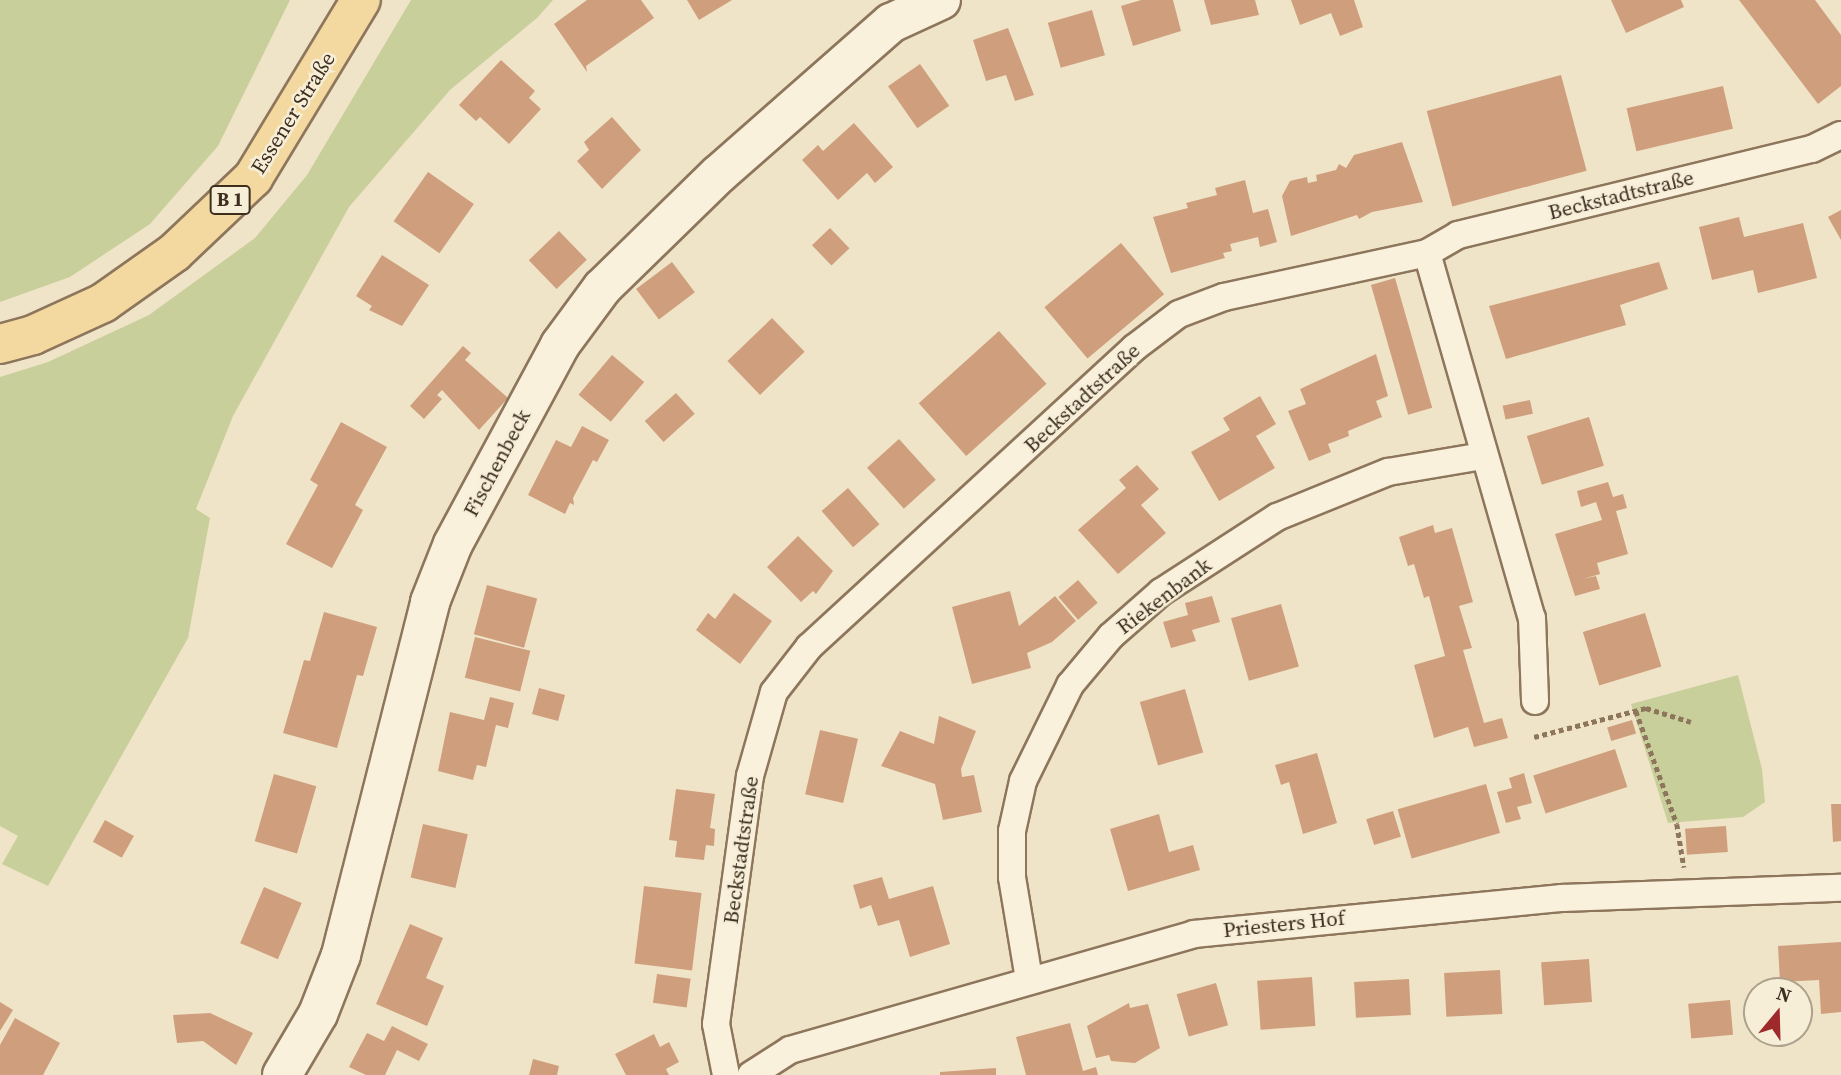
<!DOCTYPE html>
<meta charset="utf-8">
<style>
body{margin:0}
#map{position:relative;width:1841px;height:1075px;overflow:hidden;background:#f0e4c8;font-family:"Source Serif 4",serif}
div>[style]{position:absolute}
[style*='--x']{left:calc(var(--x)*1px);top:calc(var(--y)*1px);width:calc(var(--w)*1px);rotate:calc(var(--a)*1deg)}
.green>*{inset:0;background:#c9cf9b}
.building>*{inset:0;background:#cf9f7d;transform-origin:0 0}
.path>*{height:4.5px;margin-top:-2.25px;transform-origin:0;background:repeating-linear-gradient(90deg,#8d765c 0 5px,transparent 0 8.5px)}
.roads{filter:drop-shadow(2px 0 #8d765c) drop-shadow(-2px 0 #8d765c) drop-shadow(0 2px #8d765c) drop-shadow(0 -2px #8d765c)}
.street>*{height:26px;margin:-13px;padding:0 13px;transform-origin:13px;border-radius:13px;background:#faf1dc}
.secondary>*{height:38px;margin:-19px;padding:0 19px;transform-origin:19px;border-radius:19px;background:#faf1dc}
.primary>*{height:38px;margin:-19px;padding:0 19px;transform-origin:19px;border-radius:19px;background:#f3d9a0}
span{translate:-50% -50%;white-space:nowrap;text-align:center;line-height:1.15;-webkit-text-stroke:5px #f7eed8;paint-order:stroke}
.shield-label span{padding:2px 5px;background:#f7eed8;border:2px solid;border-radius:5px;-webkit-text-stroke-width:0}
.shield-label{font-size:19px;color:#3d2e20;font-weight:700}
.street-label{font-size:21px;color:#3d2e20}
.north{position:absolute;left:1743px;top:977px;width:70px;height:70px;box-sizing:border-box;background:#f7eed8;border:2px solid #ada18e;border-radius:50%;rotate:19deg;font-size:19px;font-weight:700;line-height:28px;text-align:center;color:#3d2e20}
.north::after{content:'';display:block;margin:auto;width:24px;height:32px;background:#9e2a2b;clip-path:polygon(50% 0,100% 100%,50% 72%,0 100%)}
</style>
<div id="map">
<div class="green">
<i style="clip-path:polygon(0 0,290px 0,218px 146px,150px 224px,70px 277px,0 302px)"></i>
<i style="clip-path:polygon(411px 0,553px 0,537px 18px,450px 90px,349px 207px,233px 416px,196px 509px,210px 518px,188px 638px,48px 886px,2px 864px,18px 836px,0 826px,0 377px,48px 362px,149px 315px,255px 238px,307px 175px)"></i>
<i style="clip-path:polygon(1738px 675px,1762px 769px,1765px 802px,1743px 817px,1668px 823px,1631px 704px)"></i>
</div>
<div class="building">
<i style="clip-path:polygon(587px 0,641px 0,654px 18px,586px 66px,587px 72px,554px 24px)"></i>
<i style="clip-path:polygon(687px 0,732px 0,699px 20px)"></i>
<i style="clip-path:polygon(1141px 0,1173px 0,1181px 31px,1133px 46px,1121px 6px)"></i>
<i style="clip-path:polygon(1204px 0,1255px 0,1259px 15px,1211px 25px)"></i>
<i style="clip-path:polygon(1291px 0,1354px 0,1363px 27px,1340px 36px,1331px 13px,1300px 25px)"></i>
<i style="clip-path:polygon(1611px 0,1681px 0,1684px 7px,1626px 33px)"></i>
<i style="clip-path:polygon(1739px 0,1815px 0,1841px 35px,1841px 86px,1818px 104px)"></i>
<i style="left:1092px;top:10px;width:47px;height:46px;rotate:74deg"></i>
<i style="clip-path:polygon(1008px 28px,1034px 95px,1015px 101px,1006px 75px,986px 81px,973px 40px)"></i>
<i style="clip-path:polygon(501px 60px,535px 91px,529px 98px,541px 109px,509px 144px,480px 117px,476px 121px,459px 105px)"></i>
<i style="left:920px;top:64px;width:51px;height:39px;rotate:55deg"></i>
<i style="left:1561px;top:75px;width:99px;height:139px;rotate:75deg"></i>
<i style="left:1723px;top:86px;width:44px;height:99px;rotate:77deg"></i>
<i style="clip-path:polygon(612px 117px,641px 150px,602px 189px,577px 161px,589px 150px,584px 142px)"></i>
<i style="clip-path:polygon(854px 123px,893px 167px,875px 183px,867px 173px,838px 200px,802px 160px,818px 145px,823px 151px)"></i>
<i style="clip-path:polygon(1402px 142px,1423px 202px,1372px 212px,1359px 219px,1357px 215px,1291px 236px,1282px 196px,1290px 181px,1307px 177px,1308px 183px,1317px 181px,1316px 175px,1336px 170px,1339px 164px,1346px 168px,1354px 155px)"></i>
<i style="left:428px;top:172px;width:56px;height:60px;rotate:35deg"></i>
<i style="clip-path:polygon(1245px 180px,1253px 213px,1268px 209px,1277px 242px,1260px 247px,1258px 237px,1230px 244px,1232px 251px,1223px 253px,1225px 258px,1171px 273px,1153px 217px,1188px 208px,1186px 203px,1217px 195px,1215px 188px)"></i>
<i style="clip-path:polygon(1841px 210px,1841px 240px,1828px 217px)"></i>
<i style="clip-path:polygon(1739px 217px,1744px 237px,1803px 223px,1817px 278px,1758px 293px,1753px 270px,1712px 280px,1699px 227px)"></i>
<i style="left:830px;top:228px;width:28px;height:25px;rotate:46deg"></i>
<i style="left:559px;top:231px;width:40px;height:42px;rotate:46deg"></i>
<i style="left:1121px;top:243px;width:67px;height:100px;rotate:50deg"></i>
<i style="clip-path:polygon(382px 255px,429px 285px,402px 326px,369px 310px,372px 306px,356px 296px)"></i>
<i style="left:672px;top:262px;width:38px;height:45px;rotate:53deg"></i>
<i style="clip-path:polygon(1659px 262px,1668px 289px,1620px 305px,1626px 325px,1506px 359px,1489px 306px)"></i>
<i style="left:1395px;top:278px;width:135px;height:25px;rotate:74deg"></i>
<i style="left:772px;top:318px;width:47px;height:62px;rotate:46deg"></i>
<i style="left:999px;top:331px;width:71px;height:108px;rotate:48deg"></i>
<i style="clip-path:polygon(463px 346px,471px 353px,465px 360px,508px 398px,479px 430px,442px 390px,437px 395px,442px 399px,424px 419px,410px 406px)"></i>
<i style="clip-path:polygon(1376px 354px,1388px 396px,1376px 401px,1382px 417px,1348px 431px,1349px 436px,1328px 444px,1331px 452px,1309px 461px,1288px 411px,1306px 404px,1300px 389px)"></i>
<i style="left:612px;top:355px;width:42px;height:52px;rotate:40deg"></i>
<i style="left:676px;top:393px;width:28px;height:42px;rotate:48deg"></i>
<i style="clip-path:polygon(1260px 396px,1276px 424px,1256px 436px,1275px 468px,1219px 501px,1191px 452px,1230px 430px,1223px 418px)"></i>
<i style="left:1530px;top:400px;width:14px;height:28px;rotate:78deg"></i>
<i style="left:1589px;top:417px;width:51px;height:65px;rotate:73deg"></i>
<i style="clip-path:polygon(341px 422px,387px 447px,355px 505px,363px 510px,332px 568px,286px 544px,318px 485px,310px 480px)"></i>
<i style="clip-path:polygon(582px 426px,609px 440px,597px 462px,593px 460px,573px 498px,574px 505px,570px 503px,565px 514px,528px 495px,556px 440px,571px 447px)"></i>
<i style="left:899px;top:439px;width:55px;height:43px;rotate:48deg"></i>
<i style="clip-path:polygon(1137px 465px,1159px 489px,1141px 505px,1166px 533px,1118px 574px,1078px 530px,1126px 488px,1119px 480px)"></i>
<i style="clip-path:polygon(1608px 482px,1613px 497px,1623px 494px,1627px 508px,1616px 511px,1628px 554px,1597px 563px,1600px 574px,1583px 579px,1596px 576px,1600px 589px,1575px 596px,1555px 534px,1602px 520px,1596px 502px,1581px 507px,1577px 491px)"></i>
<i style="left:848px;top:488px;width:48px;height:35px;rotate:49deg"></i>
<i style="clip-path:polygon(1433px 525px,1435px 533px,1452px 528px,1473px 602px,1459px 606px,1472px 648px,1463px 650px,1484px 723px,1502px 718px,1508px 738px,1474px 747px,1468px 727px,1434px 738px,1414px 665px,1445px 656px,1429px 596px,1424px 598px,1414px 564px,1408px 566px,1399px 537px)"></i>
<i style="clip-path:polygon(798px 536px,833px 571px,816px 594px,813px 591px,801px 602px,767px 567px)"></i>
<i style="left:1078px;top:580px;width:30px;height:26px;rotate:49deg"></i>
<i style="left:487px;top:585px;width:52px;height:51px;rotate:15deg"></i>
<i style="clip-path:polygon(1010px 591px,1019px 626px,1055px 596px,1076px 621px,1052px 642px,1027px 653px,1031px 668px,972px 684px,952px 607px)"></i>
<i style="clip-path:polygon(734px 593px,772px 621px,740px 664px,696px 630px,708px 613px,715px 619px)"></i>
<i style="clip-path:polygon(1212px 596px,1220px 622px,1192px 630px,1196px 641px,1171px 648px,1163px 622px,1188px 615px,1185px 603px)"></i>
<i style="left:1281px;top:604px;width:65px;height:52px;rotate:74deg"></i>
<i style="clip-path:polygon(324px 612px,377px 627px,363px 676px,357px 675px,337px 748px,283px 733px,304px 660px,310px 661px)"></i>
<i style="left:1645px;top:613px;width:56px;height:65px;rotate:73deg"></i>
<i style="left:475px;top:637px;width:57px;height:42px;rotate:14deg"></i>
<i style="left:539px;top:688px;width:27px;height:27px;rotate:15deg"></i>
<i style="left:1185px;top:689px;width:66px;height:47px;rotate:74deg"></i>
<i style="clip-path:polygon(490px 697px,514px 703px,508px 728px,496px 725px,486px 767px,477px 765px,473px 780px,438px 771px,450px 712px,484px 720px)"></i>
<i style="clip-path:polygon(939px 716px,976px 731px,961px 769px,962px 777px,974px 775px,982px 812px,943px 820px,935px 784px,881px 766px,900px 731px,934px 744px)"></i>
<i style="left:1632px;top:720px;width:14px;height:26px;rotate:73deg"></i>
<i style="left:820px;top:730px;width:39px;height:66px;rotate:13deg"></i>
<i style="left:1615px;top:749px;width:40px;height:86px;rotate:72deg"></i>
<i style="clip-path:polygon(1317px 753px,1337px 823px,1303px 834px,1289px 782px,1281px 785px,1275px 765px)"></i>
<i style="clip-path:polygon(1524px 773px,1532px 803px,1517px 807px,1521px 819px,1506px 823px,1497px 792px,1512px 788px,1509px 778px)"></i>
<i style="left:274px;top:774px;width:44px;height:70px;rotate:16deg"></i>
<i style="left:1486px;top:784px;width:51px;height:92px;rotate:74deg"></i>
<i style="clip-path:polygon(676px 789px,715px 794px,710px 828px,715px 829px,714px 846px,706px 845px,704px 860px,675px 857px,677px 841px,669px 840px)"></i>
<i style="clip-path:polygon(1831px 804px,1841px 804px,1841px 841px,1833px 842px)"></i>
<i style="left:1393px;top:811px;width:27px;height:28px;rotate:73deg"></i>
<i style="clip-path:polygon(1159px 814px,1169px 852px,1193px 845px,1200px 870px,1128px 891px,1110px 829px)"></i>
<i style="left:105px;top:820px;width:33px;height:25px;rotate:29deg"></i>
<i style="left:423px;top:824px;width:46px;height:55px;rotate:13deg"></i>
<i style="left:1726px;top:826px;width:26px;height:41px;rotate:86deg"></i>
<i style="clip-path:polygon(882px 877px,889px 899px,933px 886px,950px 944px,910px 957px,899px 920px,878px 926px,871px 905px,860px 909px,853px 885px)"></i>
<i style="left:644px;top:886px;width:58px;height:78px;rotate:7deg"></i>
<i style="left:264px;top:887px;width:41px;height:61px;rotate:23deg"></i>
<i style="clip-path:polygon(410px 924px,443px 938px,426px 978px,444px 986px,427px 1026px,376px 1004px)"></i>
<i style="clip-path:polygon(1841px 942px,1841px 1012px,1821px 1014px,1819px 980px,1780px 982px,1778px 946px)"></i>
<i style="left:1589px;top:959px;width:43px;height:48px;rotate:86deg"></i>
<i style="left:1500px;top:970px;width:44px;height:56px;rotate:87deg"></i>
<i style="left:657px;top:974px;width:34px;height:29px;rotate:8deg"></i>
<i style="left:1312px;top:977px;width:49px;height:55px;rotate:86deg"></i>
<i style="left:1409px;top:979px;width:36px;height:55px;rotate:87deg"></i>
<i style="left:1216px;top:983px;width:44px;height:41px;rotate:74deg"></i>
<i style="left:1730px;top:1000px;width:35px;height:42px;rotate:85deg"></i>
<i style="clip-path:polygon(0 1002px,13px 1010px,0 1031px)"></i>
<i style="clip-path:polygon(1129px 1003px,1130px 1008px,1148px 1004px,1160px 1048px,1135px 1063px,1111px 1061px,1109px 1055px,1096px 1058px,1087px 1026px)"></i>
<i style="clip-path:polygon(210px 1013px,253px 1033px,236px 1065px,203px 1041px,177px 1043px,173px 1015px)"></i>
<i style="clip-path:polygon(15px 1018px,60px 1043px,43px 1075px,0 1075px,0 1045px)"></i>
<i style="clip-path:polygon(1070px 1023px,1083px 1071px,1096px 1067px,1098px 1075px,1026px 1075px,1016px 1037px)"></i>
<i style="clip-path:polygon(392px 1026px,428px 1044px,419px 1061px,397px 1050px,385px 1075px,366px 1075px,349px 1067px,367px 1033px,384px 1041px)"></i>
<i style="clip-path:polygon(654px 1034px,660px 1047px,669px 1042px,679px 1062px,666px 1069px,669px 1075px,626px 1075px,615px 1054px)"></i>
<i style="clip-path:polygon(533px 1059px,559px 1066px,557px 1075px,529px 1075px)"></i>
<i style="clip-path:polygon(996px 1068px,996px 1075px,940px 1075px,940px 1072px)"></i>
</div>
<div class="path">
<i style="--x:1636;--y:711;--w:120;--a:70.1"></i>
<i style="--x:1677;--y:824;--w:44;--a:80.8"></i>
<i style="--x:1534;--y:737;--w:116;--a:-14.5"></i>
<i style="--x:1646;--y:708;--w:47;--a:17.3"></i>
</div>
<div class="roads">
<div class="street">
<i style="--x:1427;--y:253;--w:380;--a:74"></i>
<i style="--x:1532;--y:618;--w:83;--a:87.9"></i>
<i style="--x:1029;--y:979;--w:103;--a:-99.5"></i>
<i style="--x:1012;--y:877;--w:46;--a:-90"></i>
<i style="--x:1012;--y:831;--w:51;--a:-77.6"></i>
<i style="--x:1023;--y:781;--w:107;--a:-63.9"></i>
<i style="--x:1070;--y:685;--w:64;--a:-50.1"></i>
<i style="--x:1111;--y:636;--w:67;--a:-41.3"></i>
<i style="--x:1161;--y:592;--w:138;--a:-32.9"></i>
<i style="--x:1277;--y:517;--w:120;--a:-22.1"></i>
<i style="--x:1388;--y:472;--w:96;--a:-9.6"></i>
<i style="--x:726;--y:1075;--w:52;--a:-101.1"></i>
<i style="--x:716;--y:1024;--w:250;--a:-82.2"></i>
<i style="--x:750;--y:776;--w:87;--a:-74.1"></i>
<i style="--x:774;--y:692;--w:57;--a:-52.1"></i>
<i style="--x:809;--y:647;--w:442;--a:-42.6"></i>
<i style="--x:1134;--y:348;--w:56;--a:-37.1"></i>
<i style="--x:1179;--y:314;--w:48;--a:-20.7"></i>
<i style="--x:1224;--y:297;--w:208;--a:-12.2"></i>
<i style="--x:1427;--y:253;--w:36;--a:-30"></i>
<i style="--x:1458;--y:235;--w:364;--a:-13.7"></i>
<i style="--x:1812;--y:149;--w:32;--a:-26"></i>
<i style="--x:751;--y:1075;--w:46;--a:-32.7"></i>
<i style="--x:790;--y:1050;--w:420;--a:-16"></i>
<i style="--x:1194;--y:934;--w:370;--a:-5.6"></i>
<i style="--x:1562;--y:898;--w:279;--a:-2.1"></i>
</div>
<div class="secondary">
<i style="--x:282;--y:1075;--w:71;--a:-59.5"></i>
<i style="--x:318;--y:1014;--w:63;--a:-68.7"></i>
<i style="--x:341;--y:955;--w:364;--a:-75.8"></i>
<i style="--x:430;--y:602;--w:62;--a:-68.4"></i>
<i style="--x:453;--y:544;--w:226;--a:-61.7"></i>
<i style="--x:560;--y:345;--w:71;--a:-53.6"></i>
<i style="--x:602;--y:288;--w:163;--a:-44.3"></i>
<i style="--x:719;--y:174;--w:229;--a:-41.3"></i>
<i style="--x:891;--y:23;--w:55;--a:-24.7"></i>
</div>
<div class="primary">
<i style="--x:0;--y:344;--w:34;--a:-15"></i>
<i style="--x:33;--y:335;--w:77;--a:-24.6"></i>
<i style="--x:103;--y:303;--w:88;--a:-35.3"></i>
<i style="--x:175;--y:252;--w:108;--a:-43.5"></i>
<i style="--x:253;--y:178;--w:208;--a:-58.8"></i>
</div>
</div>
<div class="shield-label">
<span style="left:230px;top:200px">B 1</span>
</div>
<div class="street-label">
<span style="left:293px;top:113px;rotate:-58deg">Essener Straße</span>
<span style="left:1621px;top:195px;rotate:-14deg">Beckstadtstraße</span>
<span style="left:1082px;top:398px;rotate:-43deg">Beckstadtstraße</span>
<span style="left:497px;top:463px;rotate:-62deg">Fischenbeck</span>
<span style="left:1164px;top:596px;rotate:-37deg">Riekenbank</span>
<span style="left:741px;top:850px;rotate:-82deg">Beckstadtstraße</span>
<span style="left:1284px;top:924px;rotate:-6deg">Priesters Hof</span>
</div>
<div class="north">N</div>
</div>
